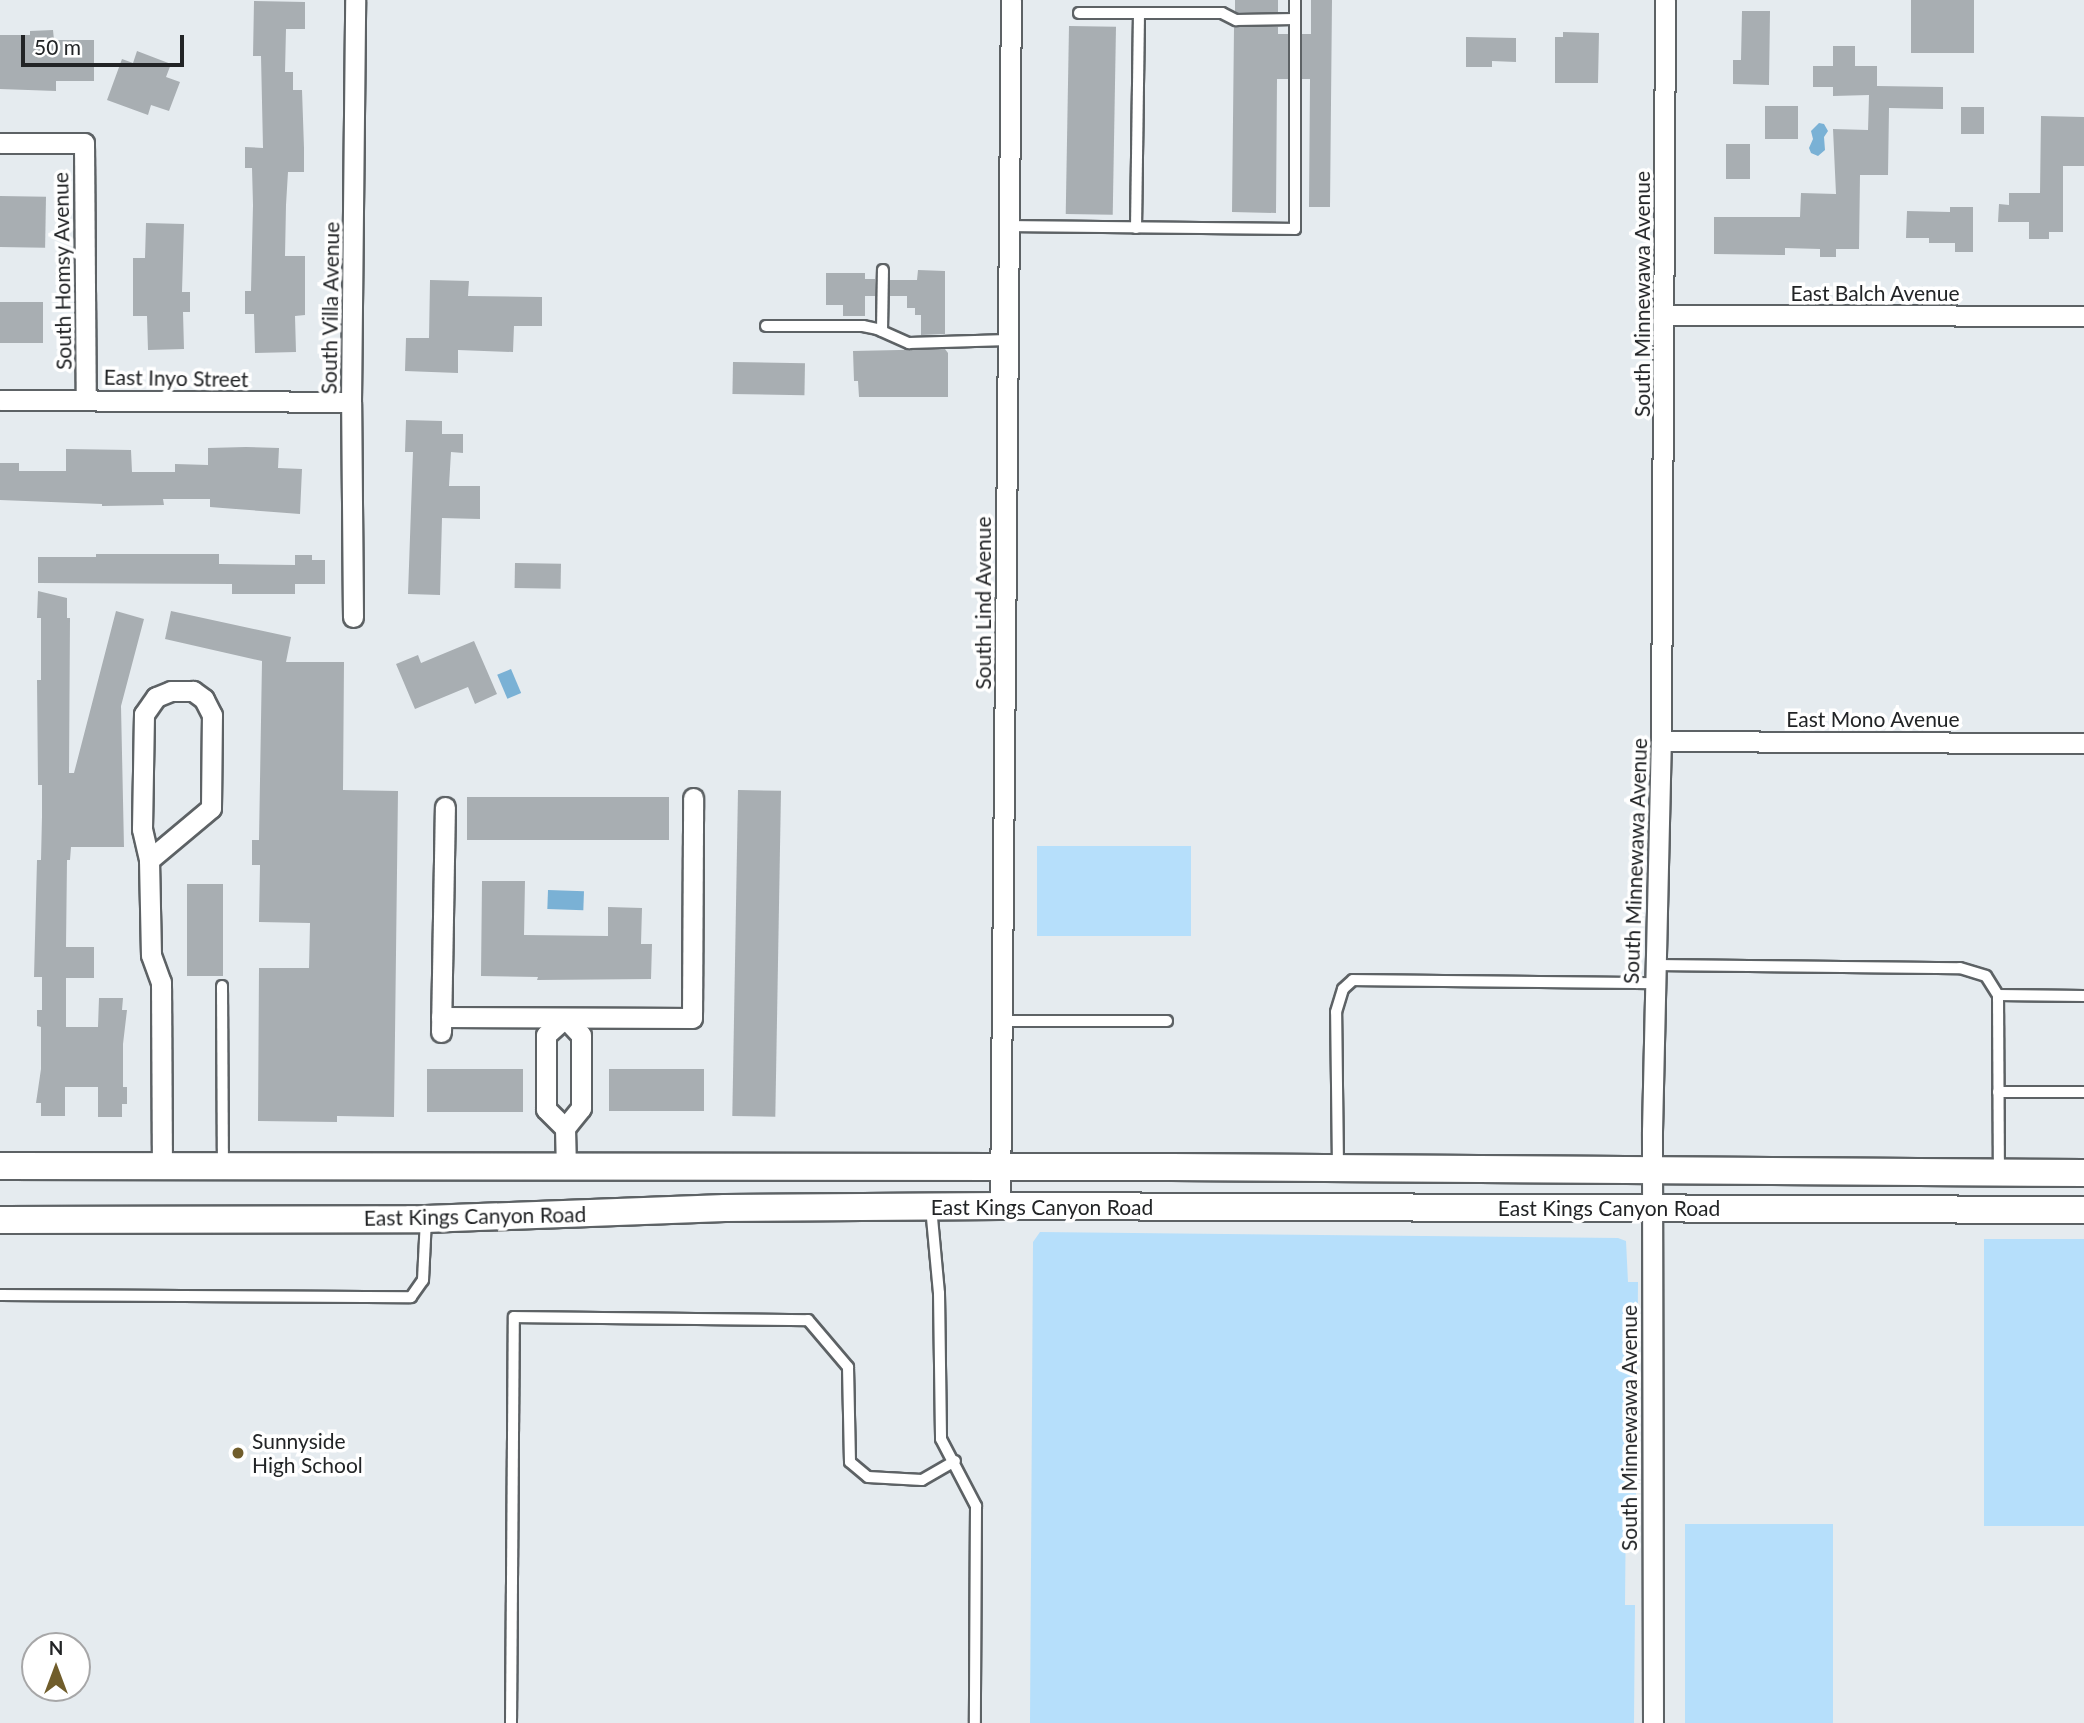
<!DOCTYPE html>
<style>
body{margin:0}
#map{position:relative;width:2084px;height:1723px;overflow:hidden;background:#e5ebef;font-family:Lato,sans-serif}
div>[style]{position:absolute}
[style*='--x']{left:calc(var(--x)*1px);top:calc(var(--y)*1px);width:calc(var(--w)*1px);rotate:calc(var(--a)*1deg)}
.green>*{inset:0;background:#b6dffb;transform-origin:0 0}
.water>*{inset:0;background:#7ab1d5;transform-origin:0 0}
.building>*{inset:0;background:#a8aeb2;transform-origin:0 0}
.roads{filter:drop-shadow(2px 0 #5d6265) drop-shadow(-2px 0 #5d6265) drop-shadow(0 2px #5d6265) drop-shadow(0 -2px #5d6265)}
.service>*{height:10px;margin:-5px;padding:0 5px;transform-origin:5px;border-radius:5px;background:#fff}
.minor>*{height:19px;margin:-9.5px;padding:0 9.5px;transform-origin:9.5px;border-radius:9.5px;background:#fff}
.secondary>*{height:26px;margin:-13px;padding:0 13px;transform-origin:13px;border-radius:13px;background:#fff}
.dots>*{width:19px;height:19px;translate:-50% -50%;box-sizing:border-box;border:4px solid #fff;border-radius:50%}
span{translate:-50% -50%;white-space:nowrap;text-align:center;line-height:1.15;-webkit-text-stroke:7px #fff;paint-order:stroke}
.street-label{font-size:21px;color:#222426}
.poi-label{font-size:21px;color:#222426}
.left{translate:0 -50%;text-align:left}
.north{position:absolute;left:21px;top:1632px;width:70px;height:70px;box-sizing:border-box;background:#fff;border:2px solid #a7a7a8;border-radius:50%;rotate:0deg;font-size:19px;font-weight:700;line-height:28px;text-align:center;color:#222426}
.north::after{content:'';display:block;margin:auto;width:24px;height:32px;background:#705d2b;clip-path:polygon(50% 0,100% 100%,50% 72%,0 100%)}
.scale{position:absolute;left:21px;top:35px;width:163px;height:32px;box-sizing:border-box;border:4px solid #222426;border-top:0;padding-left:9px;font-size:21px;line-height:24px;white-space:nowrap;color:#222426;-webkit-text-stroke:5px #fff;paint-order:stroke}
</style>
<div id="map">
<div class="green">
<i style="left:1037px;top:846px;width:154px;height:90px"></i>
<i style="clip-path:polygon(1040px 1232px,1618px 1238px,1626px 1241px,1628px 1282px,1638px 1282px,1636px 1497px,1626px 1497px,1625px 1605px,1635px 1605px,1634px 1723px,1030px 1723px,1033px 1242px)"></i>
<i style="left:1984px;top:1239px;width:100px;height:287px"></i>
<i style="left:1685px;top:1524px;width:148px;height:199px"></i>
</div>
<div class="water">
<i style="clip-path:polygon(1819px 123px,1824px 124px,1828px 131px,1824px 137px,1825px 150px,1818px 156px,1811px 153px,1809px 148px,1813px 139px,1811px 131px)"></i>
<i style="left:511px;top:669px;width:26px;height:15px;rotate:67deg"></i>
<i style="left:548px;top:890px;width:36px;height:19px;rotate:2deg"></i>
</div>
<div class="building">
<i style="clip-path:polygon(1235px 0,1278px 0,1278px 12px,1238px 13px,1235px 11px)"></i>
<i style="clip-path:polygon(1311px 0,1332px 0,1330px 207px,1309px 207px,1310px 79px,1302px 79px,1302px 34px,1311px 34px)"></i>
<i style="left:1911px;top:0;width:63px;height:53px"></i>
<i style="clip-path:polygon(254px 1px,305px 2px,305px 29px,286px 29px,285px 72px,293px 72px,293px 90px,302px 90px,304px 148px,304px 172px,288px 172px,286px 205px,285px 256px,305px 256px,305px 315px,295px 316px,296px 352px,255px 353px,254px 314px,245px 314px,245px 291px,251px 291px,253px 205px,252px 168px,245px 168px,245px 147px,263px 148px,261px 56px,253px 56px)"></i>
<i style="clip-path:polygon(1742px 11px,1770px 11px,1769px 85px,1733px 84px,1733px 60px,1741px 60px)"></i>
<i style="left:1069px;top:26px;width:47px;height:188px;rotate:1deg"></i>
<i style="clip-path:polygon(1234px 27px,1278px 27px,1278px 34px,1288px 34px,1288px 79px,1277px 79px,1276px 213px,1232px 212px)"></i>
<i style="clip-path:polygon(53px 30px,54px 40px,94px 40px,94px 81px,56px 81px,56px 91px,0 89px,0 35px,30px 35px,30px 31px)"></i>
<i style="clip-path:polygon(1563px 32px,1599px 33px,1598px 83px,1555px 83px,1555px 37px,1563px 37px)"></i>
<i style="clip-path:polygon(1466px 37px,1516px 38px,1516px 62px,1492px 61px,1492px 67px,1466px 67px)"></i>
<i style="clip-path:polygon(1833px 46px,1855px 46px,1855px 66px,1877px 66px,1877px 86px,1943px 87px,1943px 109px,1889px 108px,1888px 175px,1860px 175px,1859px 249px,1836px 249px,1836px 257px,1820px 257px,1820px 249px,1785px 248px,1785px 255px,1714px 254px,1714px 217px,1800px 217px,1801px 193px,1836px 194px,1833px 129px,1868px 130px,1869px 95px,1833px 96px,1833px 87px,1813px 87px,1813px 66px,1833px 66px)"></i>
<i style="clip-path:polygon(137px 51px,171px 64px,166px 77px,180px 82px,169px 111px,151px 105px,148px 115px,107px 100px,122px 59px,133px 63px)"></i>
<i style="left:1765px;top:106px;width:33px;height:33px"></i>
<i style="left:1961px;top:107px;width:23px;height:27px"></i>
<i style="clip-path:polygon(2041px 116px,2084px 117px,2084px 166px,2063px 166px,2063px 232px,2049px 232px,2049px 239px,2029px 239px,2029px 222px,1998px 222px,1999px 204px,2009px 205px,2009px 193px,2040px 193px)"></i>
<i style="left:1726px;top:144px;width:24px;height:35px"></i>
<i style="left:0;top:196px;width:46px;height:51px;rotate:1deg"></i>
<i style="clip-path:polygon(1950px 207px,1973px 207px,1973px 252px,1955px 252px,1955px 243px,1929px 243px,1929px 238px,1906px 238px,1907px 211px,1950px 212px)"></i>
<i style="clip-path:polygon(146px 223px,184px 224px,182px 292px,190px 292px,190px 312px,183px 312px,184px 349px,148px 350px,147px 316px,133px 316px,133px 258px,145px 258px)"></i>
<i style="clip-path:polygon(918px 270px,945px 271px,945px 334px,921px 335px,921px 315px,915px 315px,915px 308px,907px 308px,907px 296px,890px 296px,890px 280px,917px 280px)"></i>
<i style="clip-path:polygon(826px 273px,865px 273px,865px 279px,875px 279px,875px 296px,865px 296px,865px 316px,843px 316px,843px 305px,826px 305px)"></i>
<i style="clip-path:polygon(430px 280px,469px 281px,468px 296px,542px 297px,542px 326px,514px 326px,513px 352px,458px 350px,458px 373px,405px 371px,406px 338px,429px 338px)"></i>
<i style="left:0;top:302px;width:43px;height:41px"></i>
<i style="clip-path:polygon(945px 349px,948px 353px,948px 397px,859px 397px,858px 381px,854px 381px,853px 351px)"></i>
<i style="left:733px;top:362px;width:72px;height:32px;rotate:1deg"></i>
<i style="clip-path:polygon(406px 420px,442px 421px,442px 434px,463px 434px,463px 453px,451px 452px,449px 486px,480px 486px,480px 519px,442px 518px,440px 595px,408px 594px,413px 452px,405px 452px)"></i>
<i style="clip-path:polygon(246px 447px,279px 448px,278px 468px,302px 469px,300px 514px,210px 507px,210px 499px,163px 499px,164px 505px,102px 506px,102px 504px,0 500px,0 463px,19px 463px,19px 471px,66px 471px,66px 449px,131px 450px,132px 472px,175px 472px,175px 464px,208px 465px,208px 448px)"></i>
<i style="clip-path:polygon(96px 554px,219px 554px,219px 564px,295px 565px,295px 555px,312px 555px,312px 560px,325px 560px,325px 584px,295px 584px,295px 594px,232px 594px,232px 584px,38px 583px,38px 557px,96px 557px)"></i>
<i style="left:515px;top:563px;width:46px;height:25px;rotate:1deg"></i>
<i style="clip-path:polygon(38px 591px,67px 598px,67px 618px,70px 618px,69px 773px,74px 773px,116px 611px,144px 619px,121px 706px,124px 847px,71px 847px,70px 860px,67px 860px,66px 947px,94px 947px,94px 978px,66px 978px,66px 1027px,98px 1027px,99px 998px,123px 998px,122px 1010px,127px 1010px,123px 1044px,123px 1087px,127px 1087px,127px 1104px,122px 1104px,122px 1117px,98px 1117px,98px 1087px,65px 1087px,65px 1116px,41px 1116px,41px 1103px,36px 1103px,41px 1069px,41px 1027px,37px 1026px,37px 1010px,42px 1010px,42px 977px,34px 977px,37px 860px,41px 860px,42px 816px,42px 785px,38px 785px,37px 680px,41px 680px,41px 618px,37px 618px)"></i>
<i style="clip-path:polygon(171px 611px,291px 637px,286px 662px,344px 662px,343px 790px,398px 791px,394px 1117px,337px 1116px,337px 1122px,258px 1121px,259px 968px,309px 968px,310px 923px,259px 922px,260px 865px,252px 865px,252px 840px,259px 840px,262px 661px,165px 639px)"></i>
<i style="clip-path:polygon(474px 641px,497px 694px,475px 704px,468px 687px,415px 709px,396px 664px,418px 655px,421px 663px)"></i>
<i style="left:738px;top:790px;width:43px;height:326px;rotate:1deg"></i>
<i style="left:467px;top:797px;width:202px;height:43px"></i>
<i style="clip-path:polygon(482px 881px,525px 881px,524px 935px,608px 936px,608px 907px,642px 908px,641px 944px,652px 944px,651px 979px,537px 980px,538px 977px,481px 976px)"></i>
<i style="left:187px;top:884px;width:36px;height:92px"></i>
<i style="left:523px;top:1069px;width:43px;height:96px;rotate:90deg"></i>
<i style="left:704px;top:1069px;width:42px;height:95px;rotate:90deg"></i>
</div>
<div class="roads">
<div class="service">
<i style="--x:1079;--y:13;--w:60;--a:0"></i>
<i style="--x:1009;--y:226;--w:286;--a:0.6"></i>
<i style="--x:1295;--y:229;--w:229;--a:-90"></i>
<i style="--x:1136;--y:228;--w:215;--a:-89.2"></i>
<i style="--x:1139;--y:13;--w:83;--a:0"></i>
<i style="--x:1222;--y:13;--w:16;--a:27"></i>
<i style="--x:1236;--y:20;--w:59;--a:-1"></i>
<i style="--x:766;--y:326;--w:97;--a:0"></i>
<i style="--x:863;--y:326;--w:14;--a:12"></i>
<i style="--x:877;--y:329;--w:35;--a:24"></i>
<i style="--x:909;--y:343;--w:99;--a:-1.7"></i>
<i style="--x:882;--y:331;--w:61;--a:-89.1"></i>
<i style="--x:1655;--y:965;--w:305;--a:0.6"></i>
<i style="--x:1960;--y:968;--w:27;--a:17"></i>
<i style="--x:1986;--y:976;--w:22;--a:58"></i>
<i style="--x:1998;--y:995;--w:176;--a:89.7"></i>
<i style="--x:222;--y:986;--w:179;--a:89.7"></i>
<i style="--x:1998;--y:995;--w:86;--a:0.7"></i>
<i style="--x:1003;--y:1021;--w:164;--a:0"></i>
<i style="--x:1998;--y:1092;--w:86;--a:0"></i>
<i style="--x:1338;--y:1167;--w:155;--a:-90.7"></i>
<i style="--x:1336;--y:1012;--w:24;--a:-73"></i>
<i style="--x:1343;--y:989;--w:13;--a:-42"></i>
<i style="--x:1353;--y:980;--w:301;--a:0.6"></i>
<i style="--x:931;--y:1207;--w:86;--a:84.7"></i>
<i style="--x:939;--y:1293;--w:146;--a:89.2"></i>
<i style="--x:941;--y:1439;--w:76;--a:62.4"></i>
<i style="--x:976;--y:1506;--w:217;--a:90.3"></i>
<i style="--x:0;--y:1295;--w:411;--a:0.3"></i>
<i style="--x:411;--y:1297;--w:21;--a:-55"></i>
<i style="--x:423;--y:1280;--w:61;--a:-87.2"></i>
<i style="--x:511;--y:1723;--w:406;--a:-89.6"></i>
<i style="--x:514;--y:1317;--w:294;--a:0.6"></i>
<i style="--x:808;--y:1320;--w:62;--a:49.6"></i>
<i style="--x:848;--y:1367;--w:95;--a:88.8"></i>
<i style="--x:850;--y:1462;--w:23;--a:40"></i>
<i style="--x:868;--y:1477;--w:54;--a:3.2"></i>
<i style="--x:922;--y:1480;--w:38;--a:-30"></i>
</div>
<div class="minor">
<i style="--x:0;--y:143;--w:84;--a:0"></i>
<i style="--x:84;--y:143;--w:257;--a:89.6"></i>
<i style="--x:1665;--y:315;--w:419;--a:0.1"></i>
<i style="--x:0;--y:400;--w:351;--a:0.3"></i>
<i style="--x:353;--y:617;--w:215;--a:-90.5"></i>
<i style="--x:351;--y:402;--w:402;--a:-89.4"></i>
<i style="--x:1661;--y:741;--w:423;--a:0.3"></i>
<i style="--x:149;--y:860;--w:81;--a:-40"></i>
<i style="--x:211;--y:808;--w:93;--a:-89.4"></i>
<i style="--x:212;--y:715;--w:18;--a:-117"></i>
<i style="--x:204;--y:699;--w:14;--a:-144"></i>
<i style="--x:193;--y:691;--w:22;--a:180"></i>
<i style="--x:171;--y:691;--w:16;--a:158"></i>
<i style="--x:156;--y:697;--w:21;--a:125"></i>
<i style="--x:144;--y:714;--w:115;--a:91"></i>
<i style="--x:142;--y:829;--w:32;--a:77"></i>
<i style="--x:149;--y:860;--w:95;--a:88.8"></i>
<i style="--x:151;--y:955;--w:29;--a:70"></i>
<i style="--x:161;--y:982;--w:183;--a:89.7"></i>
<i style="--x:441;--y:1017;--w:251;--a:0.2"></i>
<i style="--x:692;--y:1018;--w:220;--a:-89.7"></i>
<i style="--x:441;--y:1032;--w:225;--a:-89"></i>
<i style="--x:565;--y:1128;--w:27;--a:-135"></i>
<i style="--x:546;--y:1109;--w:74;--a:-90"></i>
<i style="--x:546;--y:1035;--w:25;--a:-42"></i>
<i style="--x:565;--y:1018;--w:23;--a:47"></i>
<i style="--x:581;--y:1035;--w:73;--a:90"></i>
<i style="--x:581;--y:1108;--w:26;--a:129"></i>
<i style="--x:565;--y:1128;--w:40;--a:88.6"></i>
<i style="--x:1000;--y:1206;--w:1206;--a:-89.48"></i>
<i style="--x:1653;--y:1723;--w:592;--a:-90.1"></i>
<i style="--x:1652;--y:1131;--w:390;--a:-88.7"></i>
<i style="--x:1661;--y:741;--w:741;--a:-89.69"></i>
</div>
<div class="secondary">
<i style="--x:0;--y:1166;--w:1171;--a:0.05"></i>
<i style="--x:1171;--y:1167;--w:913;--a:0.38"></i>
<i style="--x:0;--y:1220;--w:426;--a:-0.1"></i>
<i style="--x:426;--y:1219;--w:299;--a:-2.1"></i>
<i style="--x:725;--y:1208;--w:275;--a:-0.4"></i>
<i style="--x:1000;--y:1206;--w:1084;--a:0.21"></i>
</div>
</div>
<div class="dots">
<i style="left:238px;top:1453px;background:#705d2b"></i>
</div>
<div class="street-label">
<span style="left:62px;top:271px;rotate:-91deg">South Homsy Avenue</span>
<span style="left:1875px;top:293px">East Balch Avenue</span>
<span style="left:1642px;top:294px;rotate:-90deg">South Minnewawa Avenue</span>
<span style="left:330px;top:308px;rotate:-89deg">South Villa Avenue</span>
<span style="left:176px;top:378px;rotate:1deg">East Inyo Street</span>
<span style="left:983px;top:603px;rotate:-90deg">South Lind Avenue</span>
<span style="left:1873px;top:719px">East Mono Avenue</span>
<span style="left:1635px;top:861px;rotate:-88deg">South Minnewawa Avenue</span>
<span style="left:1042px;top:1207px">East Kings Canyon Road</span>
<span style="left:1609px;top:1208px">East Kings Canyon Road</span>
<span style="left:475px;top:1216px;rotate:-1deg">East Kings Canyon Road</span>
<span style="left:1629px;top:1428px;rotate:-90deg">South Minnewawa Avenue</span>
</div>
<div class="poi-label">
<span class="left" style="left:252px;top:1453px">Sunnyside<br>High School</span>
</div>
<div class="north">N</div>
<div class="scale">50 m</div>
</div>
